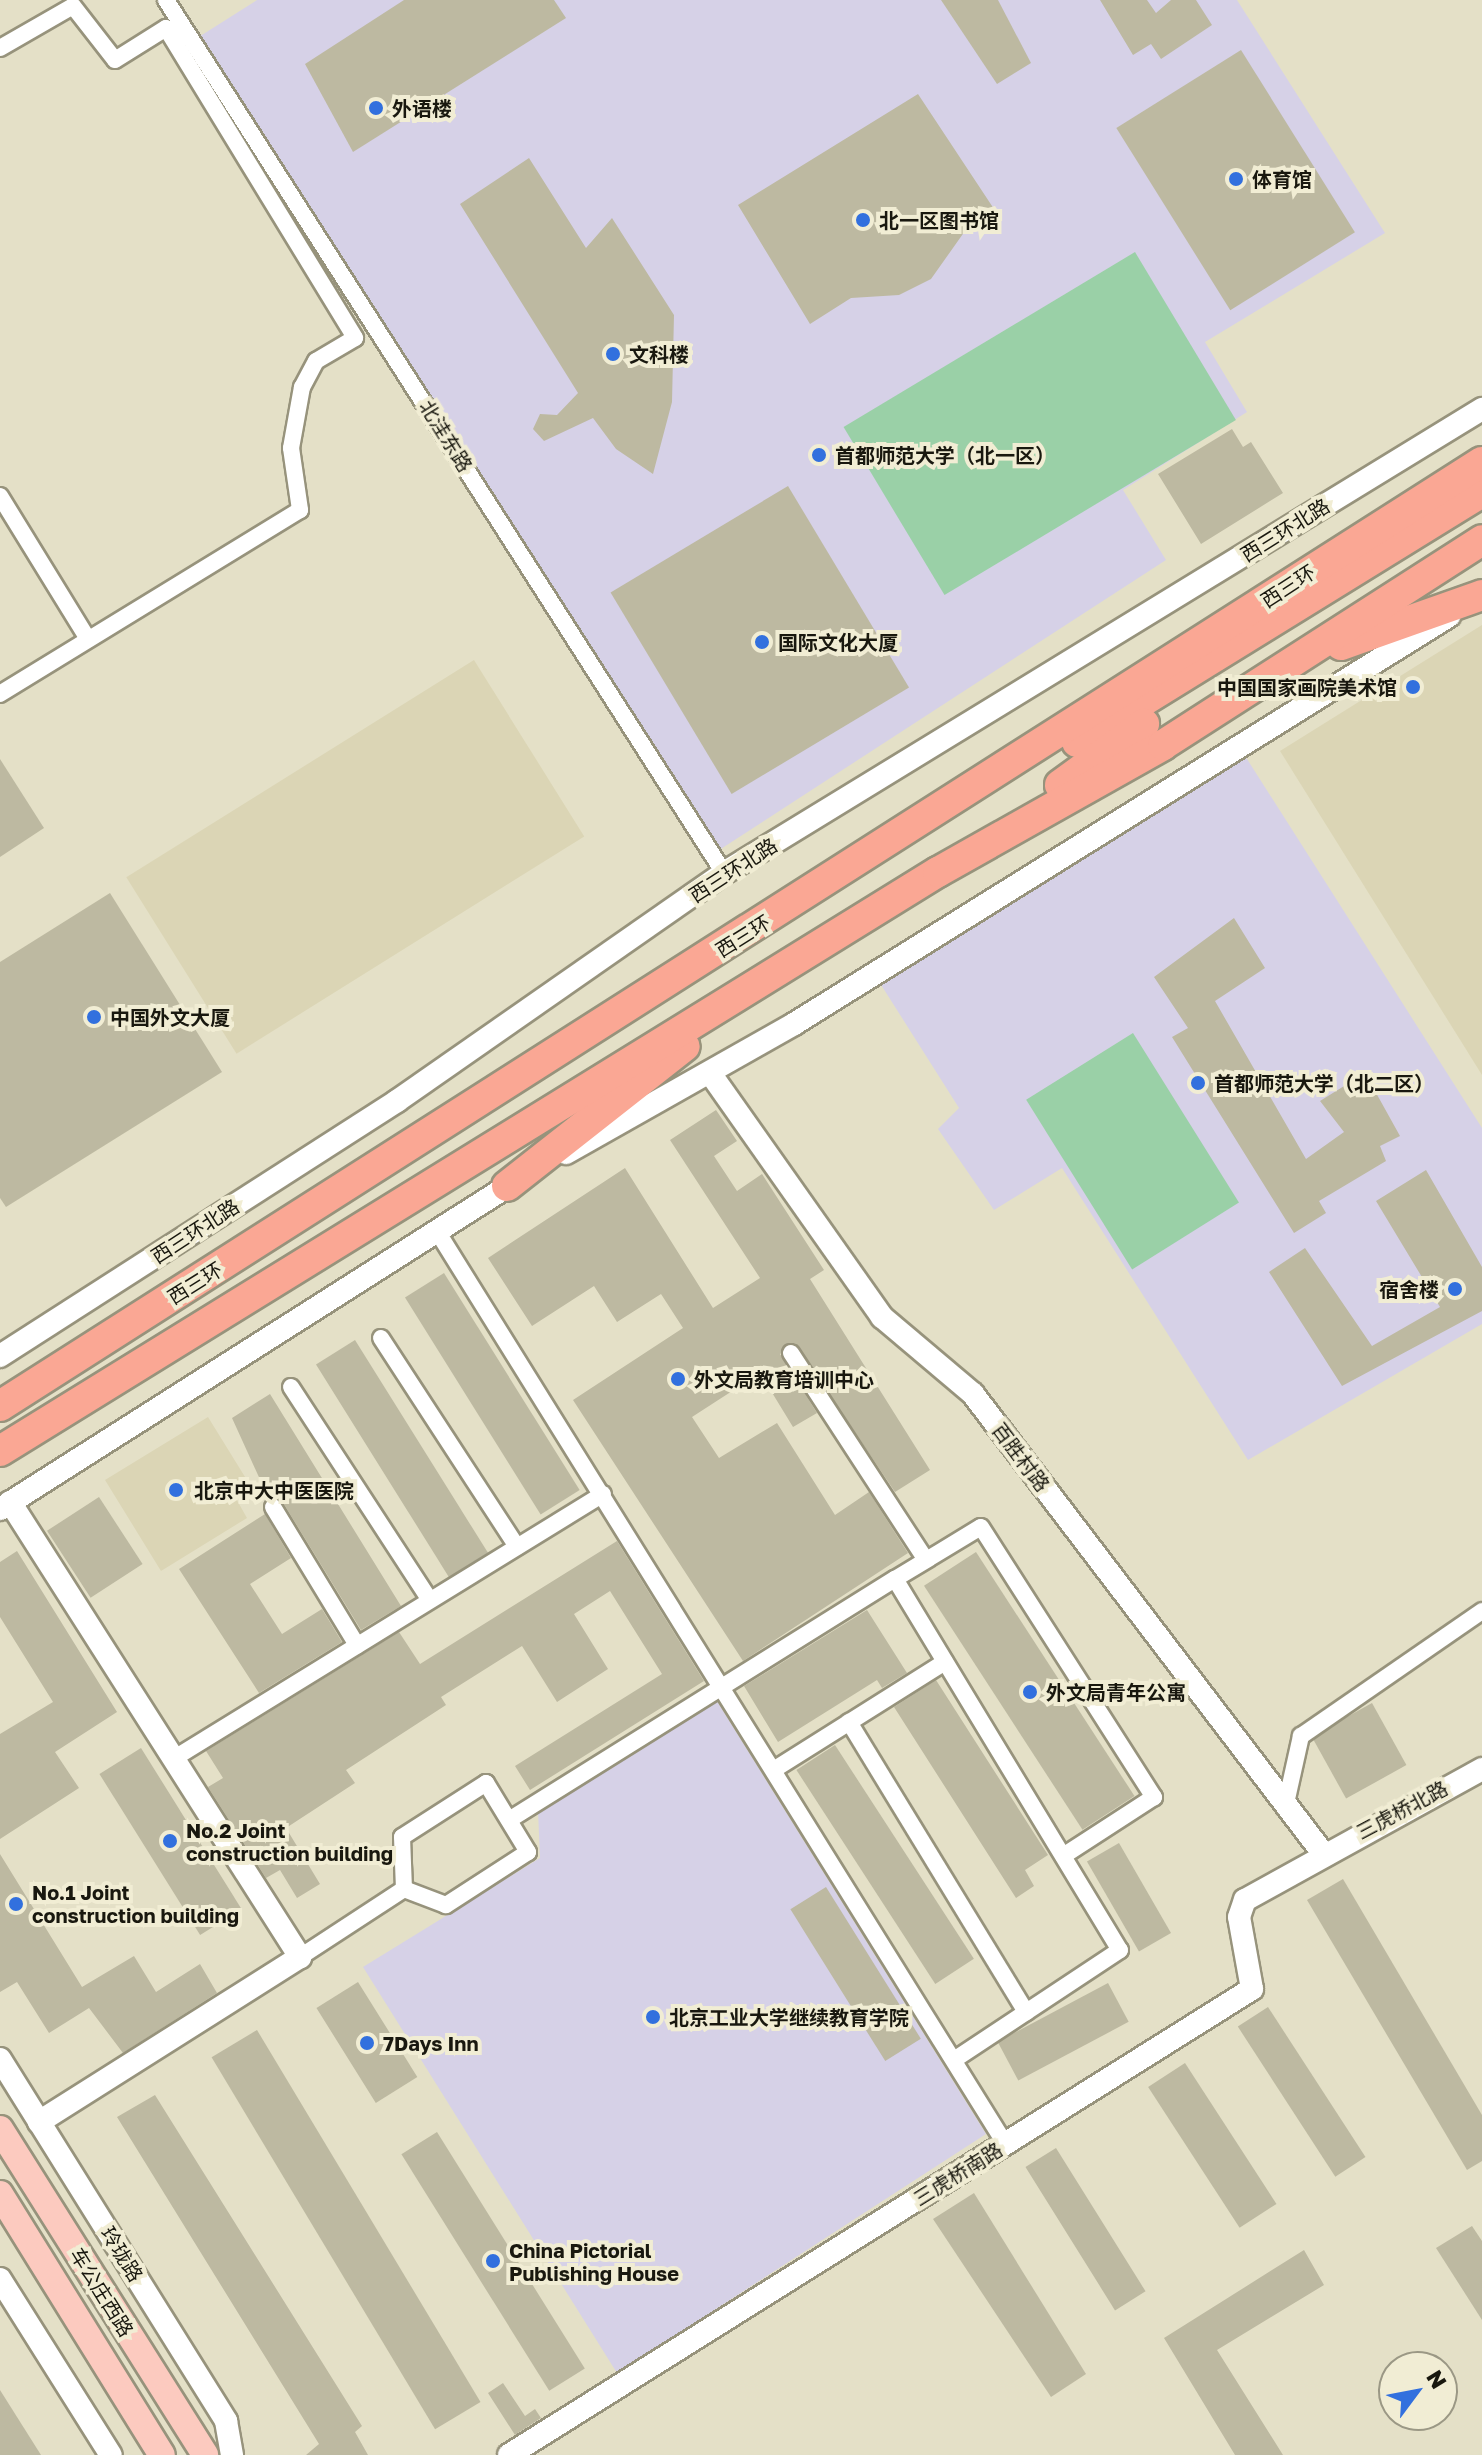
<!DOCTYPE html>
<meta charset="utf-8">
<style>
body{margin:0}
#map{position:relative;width:1482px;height:2455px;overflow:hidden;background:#e4e0c7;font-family:"Golos Text","Noto Sans SC",sans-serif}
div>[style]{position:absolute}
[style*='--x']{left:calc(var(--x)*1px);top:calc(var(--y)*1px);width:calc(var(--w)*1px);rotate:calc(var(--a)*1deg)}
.built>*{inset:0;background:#dbd5b5;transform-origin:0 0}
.education>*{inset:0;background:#d6d1e7}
.green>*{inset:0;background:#9ad0a7;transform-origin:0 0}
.building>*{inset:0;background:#bdb9a1;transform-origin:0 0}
.roads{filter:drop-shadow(2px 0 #97937c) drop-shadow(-2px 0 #97937c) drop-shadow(0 2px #97937c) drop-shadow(0 -2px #97937c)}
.street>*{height:16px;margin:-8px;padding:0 8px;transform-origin:8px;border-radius:8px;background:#fff}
.secondary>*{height:22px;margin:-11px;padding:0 11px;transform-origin:11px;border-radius:11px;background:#fff}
.primary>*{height:26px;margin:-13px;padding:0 13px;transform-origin:13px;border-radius:13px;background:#fccabf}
.highway>*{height:30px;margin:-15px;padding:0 15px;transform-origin:15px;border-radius:15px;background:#faa794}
.dots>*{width:22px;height:22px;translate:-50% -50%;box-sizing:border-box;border:4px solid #f1edd4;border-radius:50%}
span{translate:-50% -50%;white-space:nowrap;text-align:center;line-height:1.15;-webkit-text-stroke:8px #f1edd4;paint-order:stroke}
.poi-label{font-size:20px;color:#19180f;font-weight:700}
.left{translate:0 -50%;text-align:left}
.right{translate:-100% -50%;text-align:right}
.street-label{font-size:20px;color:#19180f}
.north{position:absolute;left:1378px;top:2351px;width:80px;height:80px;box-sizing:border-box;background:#f1edd4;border:2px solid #9b9885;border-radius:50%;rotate:58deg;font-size:22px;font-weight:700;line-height:32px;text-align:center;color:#19180f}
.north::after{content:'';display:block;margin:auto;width:28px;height:36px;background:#3270de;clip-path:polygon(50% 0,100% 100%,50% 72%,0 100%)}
</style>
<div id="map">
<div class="built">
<i style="clip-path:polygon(1482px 625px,1482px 1075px,1280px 751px)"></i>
<i style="left:474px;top:660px;width:208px;height:410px;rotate:58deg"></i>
<i style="clip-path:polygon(208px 1417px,250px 1485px,234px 1495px,247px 1518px,161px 1571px,105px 1480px)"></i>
</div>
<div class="education">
<i style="clip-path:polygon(257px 0,1237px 0,1385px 233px,1205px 342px,1247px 412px,1123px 490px,1166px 560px,713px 854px,194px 40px)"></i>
<i style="clip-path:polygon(1240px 748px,1482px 1128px,1482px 1324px,1248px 1460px,1062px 1168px,994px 1210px,938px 1129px,959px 1108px,878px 980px)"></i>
<i style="clip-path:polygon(715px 1698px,986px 2134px,617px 2373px,363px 1967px,540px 1858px,538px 1811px)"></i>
</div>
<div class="green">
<i style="left:1135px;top:252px;width:196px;height:340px;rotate:59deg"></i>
<i style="left:1133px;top:1033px;width:200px;height:126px;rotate:58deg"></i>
</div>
<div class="building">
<i style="clip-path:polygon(404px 0,554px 0,566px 18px,353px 152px,305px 64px)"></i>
<i style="clip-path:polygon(941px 0,998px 0,1031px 63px,997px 84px)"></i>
<i style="clip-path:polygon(1100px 0,1147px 0,1156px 13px,1171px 0,1196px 0,1212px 25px,1161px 59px,1151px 44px,1133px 55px)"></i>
<i style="left:1241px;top:50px;width:215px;height:147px;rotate:58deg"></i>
<i style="clip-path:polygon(918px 94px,994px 209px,965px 231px,931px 279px,899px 295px,851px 298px,810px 324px,738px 205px)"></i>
<i style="clip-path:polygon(529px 158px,586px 248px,612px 218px,674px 315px,672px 402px,653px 474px,616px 449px,593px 418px,544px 441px,533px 429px,540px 414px,557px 415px,578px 393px,460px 204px)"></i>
<i style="clip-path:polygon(1232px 429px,1243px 447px,1251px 442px,1283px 493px,1201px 544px,1158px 474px)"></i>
<i style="left:788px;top:486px;width:235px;height:207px;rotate:59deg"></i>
<i style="clip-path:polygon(0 759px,44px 828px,0 857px)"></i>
<i style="clip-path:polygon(110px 893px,222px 1072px,6px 1207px,0 1198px,0 962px)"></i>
<i style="clip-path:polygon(1234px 918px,1265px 968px,1215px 1001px,1306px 1159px,1344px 1132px,1320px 1101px,1365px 1073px,1400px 1136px,1380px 1146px,1386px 1161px,1319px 1201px,1326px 1213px,1294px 1233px,1172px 1037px,1188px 1028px,1154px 977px)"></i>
<i style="clip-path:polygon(716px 1110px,737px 1141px,714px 1156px,737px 1191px,762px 1174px,824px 1270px,810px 1279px,930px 1470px,895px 1492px,795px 1343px,780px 1354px,817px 1413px,793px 1427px,760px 1373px,692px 1417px,719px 1458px,777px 1423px,835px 1515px,869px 1492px,908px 1553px,743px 1661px,573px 1400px,683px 1328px,661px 1294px,617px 1322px,594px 1286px,532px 1326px,488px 1258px,625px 1168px,713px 1308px,760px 1278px,670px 1140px)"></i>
<i style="clip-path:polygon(1426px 1170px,1482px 1267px,1482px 1311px,1342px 1386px,1269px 1272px,1305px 1248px,1372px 1346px,1440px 1307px,1376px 1201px)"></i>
<i style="left:444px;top:1273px;width:256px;height:46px;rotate:58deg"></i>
<i style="left:355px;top:1340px;width:251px;height:46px;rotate:58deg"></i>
<i style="clip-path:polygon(270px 1394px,401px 1606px,361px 1630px,282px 1501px,268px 1497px,232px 1418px)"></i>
<i style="left:99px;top:1497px;width:80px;height:62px;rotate:57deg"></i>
<i style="clip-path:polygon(265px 1514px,291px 1558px,250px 1584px,282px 1634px,322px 1609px,342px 1642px,259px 1693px,179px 1569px)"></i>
<i style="clip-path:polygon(617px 1541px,704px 1681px,530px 1790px,515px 1766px,662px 1674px,610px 1591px,574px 1614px,608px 1669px,557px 1702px,522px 1646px,441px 1697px,446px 1705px,346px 1770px,355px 1783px,286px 1828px,320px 1884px,297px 1898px,280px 1870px,266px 1878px,208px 1787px,223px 1778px,206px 1751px,399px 1632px,420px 1664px)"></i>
<i style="clip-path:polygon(17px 1551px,117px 1712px,55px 1752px,79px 1788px,0 1839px,0 1734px,53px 1702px,0 1617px,0 1562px)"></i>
<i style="left:976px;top:1552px;width:291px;height:62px;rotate:57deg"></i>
<i style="clip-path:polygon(867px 1610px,907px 1673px,882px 1688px,877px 1680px,778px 1742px,744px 1686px)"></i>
<i style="clip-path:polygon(936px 1680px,1048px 1855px,1025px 1870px,1034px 1886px,1016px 1898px,894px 1707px)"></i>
<i style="left:1372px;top:1703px;width:71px;height:69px;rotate:61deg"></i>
<i style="left:835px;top:1745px;width:255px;height:46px;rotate:57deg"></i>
<i style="left:141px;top:1748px;width:190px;height:49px;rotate:58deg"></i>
<i style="left:1119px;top:1843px;width:104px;height:37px;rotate:60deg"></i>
<i style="clip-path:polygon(0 1854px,82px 1987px,134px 1956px,156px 1992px,200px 1964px,217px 1993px,123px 2053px,89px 2008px,49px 2033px,17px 1982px,0 1992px)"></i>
<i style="clip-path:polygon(1343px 1879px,1482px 2115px,1482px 2161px,1467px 2170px,1307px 1900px)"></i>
<i style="left:826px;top:1887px;width:179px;height:42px;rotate:58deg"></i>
<i style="left:358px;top:1982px;width:112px;height:49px;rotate:58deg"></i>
<i style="left:1108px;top:1983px;width:44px;height:125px;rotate:62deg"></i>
<i style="left:1268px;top:2007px;width:179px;height:36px;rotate:57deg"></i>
<i style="left:257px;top:2030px;width:434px;height:53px;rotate:59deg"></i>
<i style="left:1185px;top:2063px;width:168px;height:44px;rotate:57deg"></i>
<i style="clip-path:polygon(155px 2095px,362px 2426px,355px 2432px,368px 2455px,306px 2455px,319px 2444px,117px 2117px)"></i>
<i style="left:437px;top:2132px;width:279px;height:42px;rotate:58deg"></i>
<i style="left:1056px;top:2148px;width:169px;height:36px;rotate:58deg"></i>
<i style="clip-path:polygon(974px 2193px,1086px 2374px,1051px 2397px,933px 2219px)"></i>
<i style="clip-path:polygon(1472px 2226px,1482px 2241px,1482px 2320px,1436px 2248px)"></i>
<i style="clip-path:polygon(1304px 2250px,1324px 2285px,1217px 2350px,1283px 2455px,1235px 2455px,1164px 2338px)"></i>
<i style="clip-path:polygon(503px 2383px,525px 2416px,535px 2409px,541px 2418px,515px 2435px,488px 2393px)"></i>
<i style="clip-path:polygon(0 2390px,41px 2455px,0 2455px)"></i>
</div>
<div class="roads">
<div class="street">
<i style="--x:166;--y:0;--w:1036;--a:57.41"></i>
<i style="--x:0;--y:48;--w:84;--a:-29.9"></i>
<i style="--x:73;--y:6;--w:68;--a:52.1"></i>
<i style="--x:115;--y:60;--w:60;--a:-32.1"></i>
<i style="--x:166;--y:28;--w:363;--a:58.6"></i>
<i style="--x:355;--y:338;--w:45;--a:149.5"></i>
<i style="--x:316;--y:361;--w:30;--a:118"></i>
<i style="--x:302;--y:387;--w:62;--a:100.2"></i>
<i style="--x:291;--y:448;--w:63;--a:81.7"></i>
<i style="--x:300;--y:510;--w:352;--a:148.5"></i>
<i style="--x:0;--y:496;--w:168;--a:58.4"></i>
<i style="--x:437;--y:1231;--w:1077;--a:58.1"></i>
<i style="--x:381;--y:1338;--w:249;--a:56.9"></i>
<i style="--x:791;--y:1353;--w:247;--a:56.9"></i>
<i style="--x:291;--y:1387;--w:254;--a:56.9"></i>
<i style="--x:273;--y:1507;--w:162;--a:58.7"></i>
<i style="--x:895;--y:1579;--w:100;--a:-31.2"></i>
<i style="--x:981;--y:1527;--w:321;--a:57.4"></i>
<i style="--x:1154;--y:1797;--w:108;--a:147"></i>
<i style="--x:849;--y:1722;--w:340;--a:58.6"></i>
<i style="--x:173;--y:1759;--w:505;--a:-31.64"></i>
<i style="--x:775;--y:1769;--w:201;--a:-32.2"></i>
<i style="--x:486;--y:1783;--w:81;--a:58.7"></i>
<i style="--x:528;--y:1852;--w:98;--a:147.1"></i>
<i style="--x:446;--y:1905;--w:45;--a:-159.1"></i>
<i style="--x:404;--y:1889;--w:52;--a:-92.2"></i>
<i style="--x:402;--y:1837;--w:100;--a:-32.7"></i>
<i style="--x:1285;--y:1808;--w:74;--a:-77.5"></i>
<i style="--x:1301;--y:1736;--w:220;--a:-34.6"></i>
<i style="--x:509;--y:1820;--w:455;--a:-32"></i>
<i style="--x:895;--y:1579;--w:434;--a:58.8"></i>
<i style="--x:1120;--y:1950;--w:199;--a:146.5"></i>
<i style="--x:300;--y:1957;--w:124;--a:-33.2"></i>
</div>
<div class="secondary">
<i style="--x:710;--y:1073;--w:299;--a:54.8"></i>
<i style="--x:882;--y:1317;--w:119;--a:40.2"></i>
<i style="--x:973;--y:1394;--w:576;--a:52.69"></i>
<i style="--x:566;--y:1153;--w:262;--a:-29.5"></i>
<i style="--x:794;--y:1024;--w:772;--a:-31.92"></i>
<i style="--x:0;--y:1356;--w:472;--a:-32.7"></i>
<i style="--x:397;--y:1101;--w:399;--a:-34.9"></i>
<i style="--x:724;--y:873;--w:889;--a:-31.47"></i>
<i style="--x:10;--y:1502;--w:540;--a:57.49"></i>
<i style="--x:300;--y:1957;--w:309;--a:147.7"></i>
<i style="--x:0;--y:1509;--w:615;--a:-32.45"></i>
<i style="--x:0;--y:2059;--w:427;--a:58"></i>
<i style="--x:226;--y:2421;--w:35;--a:80"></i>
<i style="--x:0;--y:2279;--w:208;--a:57.8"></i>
<i style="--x:509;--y:2455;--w:877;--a:-32.1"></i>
<i style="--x:1252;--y:1989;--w:73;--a:-100.2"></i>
<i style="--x:1239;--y:1917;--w:18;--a:-71"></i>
<i style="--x:1245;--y:1900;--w:271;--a:-28.9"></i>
</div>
<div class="primary">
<i style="--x:0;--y:2129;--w:385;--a:57.8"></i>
<i style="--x:0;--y:2194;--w:307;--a:58.2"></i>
</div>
<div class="highway">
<i style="--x:1341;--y:645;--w:150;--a:-19.5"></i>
<i style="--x:1077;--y:742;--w:476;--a:-31.7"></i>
<i style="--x:1060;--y:785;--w:104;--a:-36"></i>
<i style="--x:507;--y:1186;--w:226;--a:-38.2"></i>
<i style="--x:0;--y:1406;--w:1757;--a:-32.5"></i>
<i style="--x:0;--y:1451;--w:1102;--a:-31.69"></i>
<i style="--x:938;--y:872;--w:258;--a:-29.4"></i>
<i style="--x:1163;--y:745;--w:379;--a:-32.7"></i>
</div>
</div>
<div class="dots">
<i style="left:376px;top:108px;background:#3270de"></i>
<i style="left:1236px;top:179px;background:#3270de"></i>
<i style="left:863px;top:220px;background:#3270de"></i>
<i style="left:613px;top:354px;background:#3270de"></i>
<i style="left:819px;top:455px;background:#3270de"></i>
<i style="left:762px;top:642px;background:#3270de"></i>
<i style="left:1413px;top:687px;background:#3270de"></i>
<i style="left:94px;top:1017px;background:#3270de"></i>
<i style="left:1198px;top:1083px;background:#3270de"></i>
<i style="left:1455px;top:1289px;background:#3270de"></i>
<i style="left:678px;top:1379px;background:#3270de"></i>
<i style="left:176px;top:1490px;background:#3270de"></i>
<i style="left:1030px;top:1692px;background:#3270de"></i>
<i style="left:170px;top:1841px;background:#3270de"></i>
<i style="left:16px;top:1904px;background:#3270de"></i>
<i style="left:653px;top:2017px;background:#3270de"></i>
<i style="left:367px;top:2043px;background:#3270de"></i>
<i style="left:493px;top:2261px;background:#3270de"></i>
</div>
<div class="poi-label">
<span class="left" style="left:392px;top:108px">外语楼</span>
<span class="left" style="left:1252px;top:179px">体育馆</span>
<span class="left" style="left:879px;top:220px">北一区图书馆</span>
<span class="left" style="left:629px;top:354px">文科楼</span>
<span class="left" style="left:835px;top:455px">首都师范大学（北一区）</span>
<span class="left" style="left:778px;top:642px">国际文化大厦</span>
<span class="right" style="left:1397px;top:687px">中国国家画院美术馆</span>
<span class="left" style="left:110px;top:1017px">中国外文大厦</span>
<span class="left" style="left:1214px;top:1083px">首都师范大学（北二区）</span>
<span class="right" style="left:1439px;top:1289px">宿舍楼</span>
<span class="left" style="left:694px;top:1379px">外文局教育培训中心</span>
<span class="left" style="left:194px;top:1490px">北京中大中医医院</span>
<span class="left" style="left:1046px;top:1692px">外文局青年公寓</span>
<span class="left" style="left:186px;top:1842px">No.2 Joint<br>construction building</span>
<span class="left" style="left:32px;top:1904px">No.1 Joint<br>construction building</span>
<span class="left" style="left:669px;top:2017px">北京工业大学继续教育学院</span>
<span class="left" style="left:383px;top:2043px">7Days Inn</span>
<span class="left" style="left:509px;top:2262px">China Pictorial<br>Publishing House</span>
</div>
<div class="street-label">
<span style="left:446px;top:436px;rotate:58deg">北洼东路</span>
<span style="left:1285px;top:530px;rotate:-32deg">西三环北路</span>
<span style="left:1288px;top:586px;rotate:-33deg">西三环</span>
<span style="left:733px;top:870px;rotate:-33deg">西三环北路</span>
<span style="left:743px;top:936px;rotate:-32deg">西三环</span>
<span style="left:195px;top:1231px;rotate:-33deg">西三环北路</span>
<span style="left:195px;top:1283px;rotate:-32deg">西三环</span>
<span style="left:1021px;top:1457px;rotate:53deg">百胜村路</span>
<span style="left:1402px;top:1810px;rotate:-28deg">三虎桥北路</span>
<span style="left:958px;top:2174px;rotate:-32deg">三虎桥南路</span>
<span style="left:122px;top:2254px;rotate:58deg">玲珑路</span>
<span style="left:102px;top:2292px;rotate:58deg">车公庄西路</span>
</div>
<div class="north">N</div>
</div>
